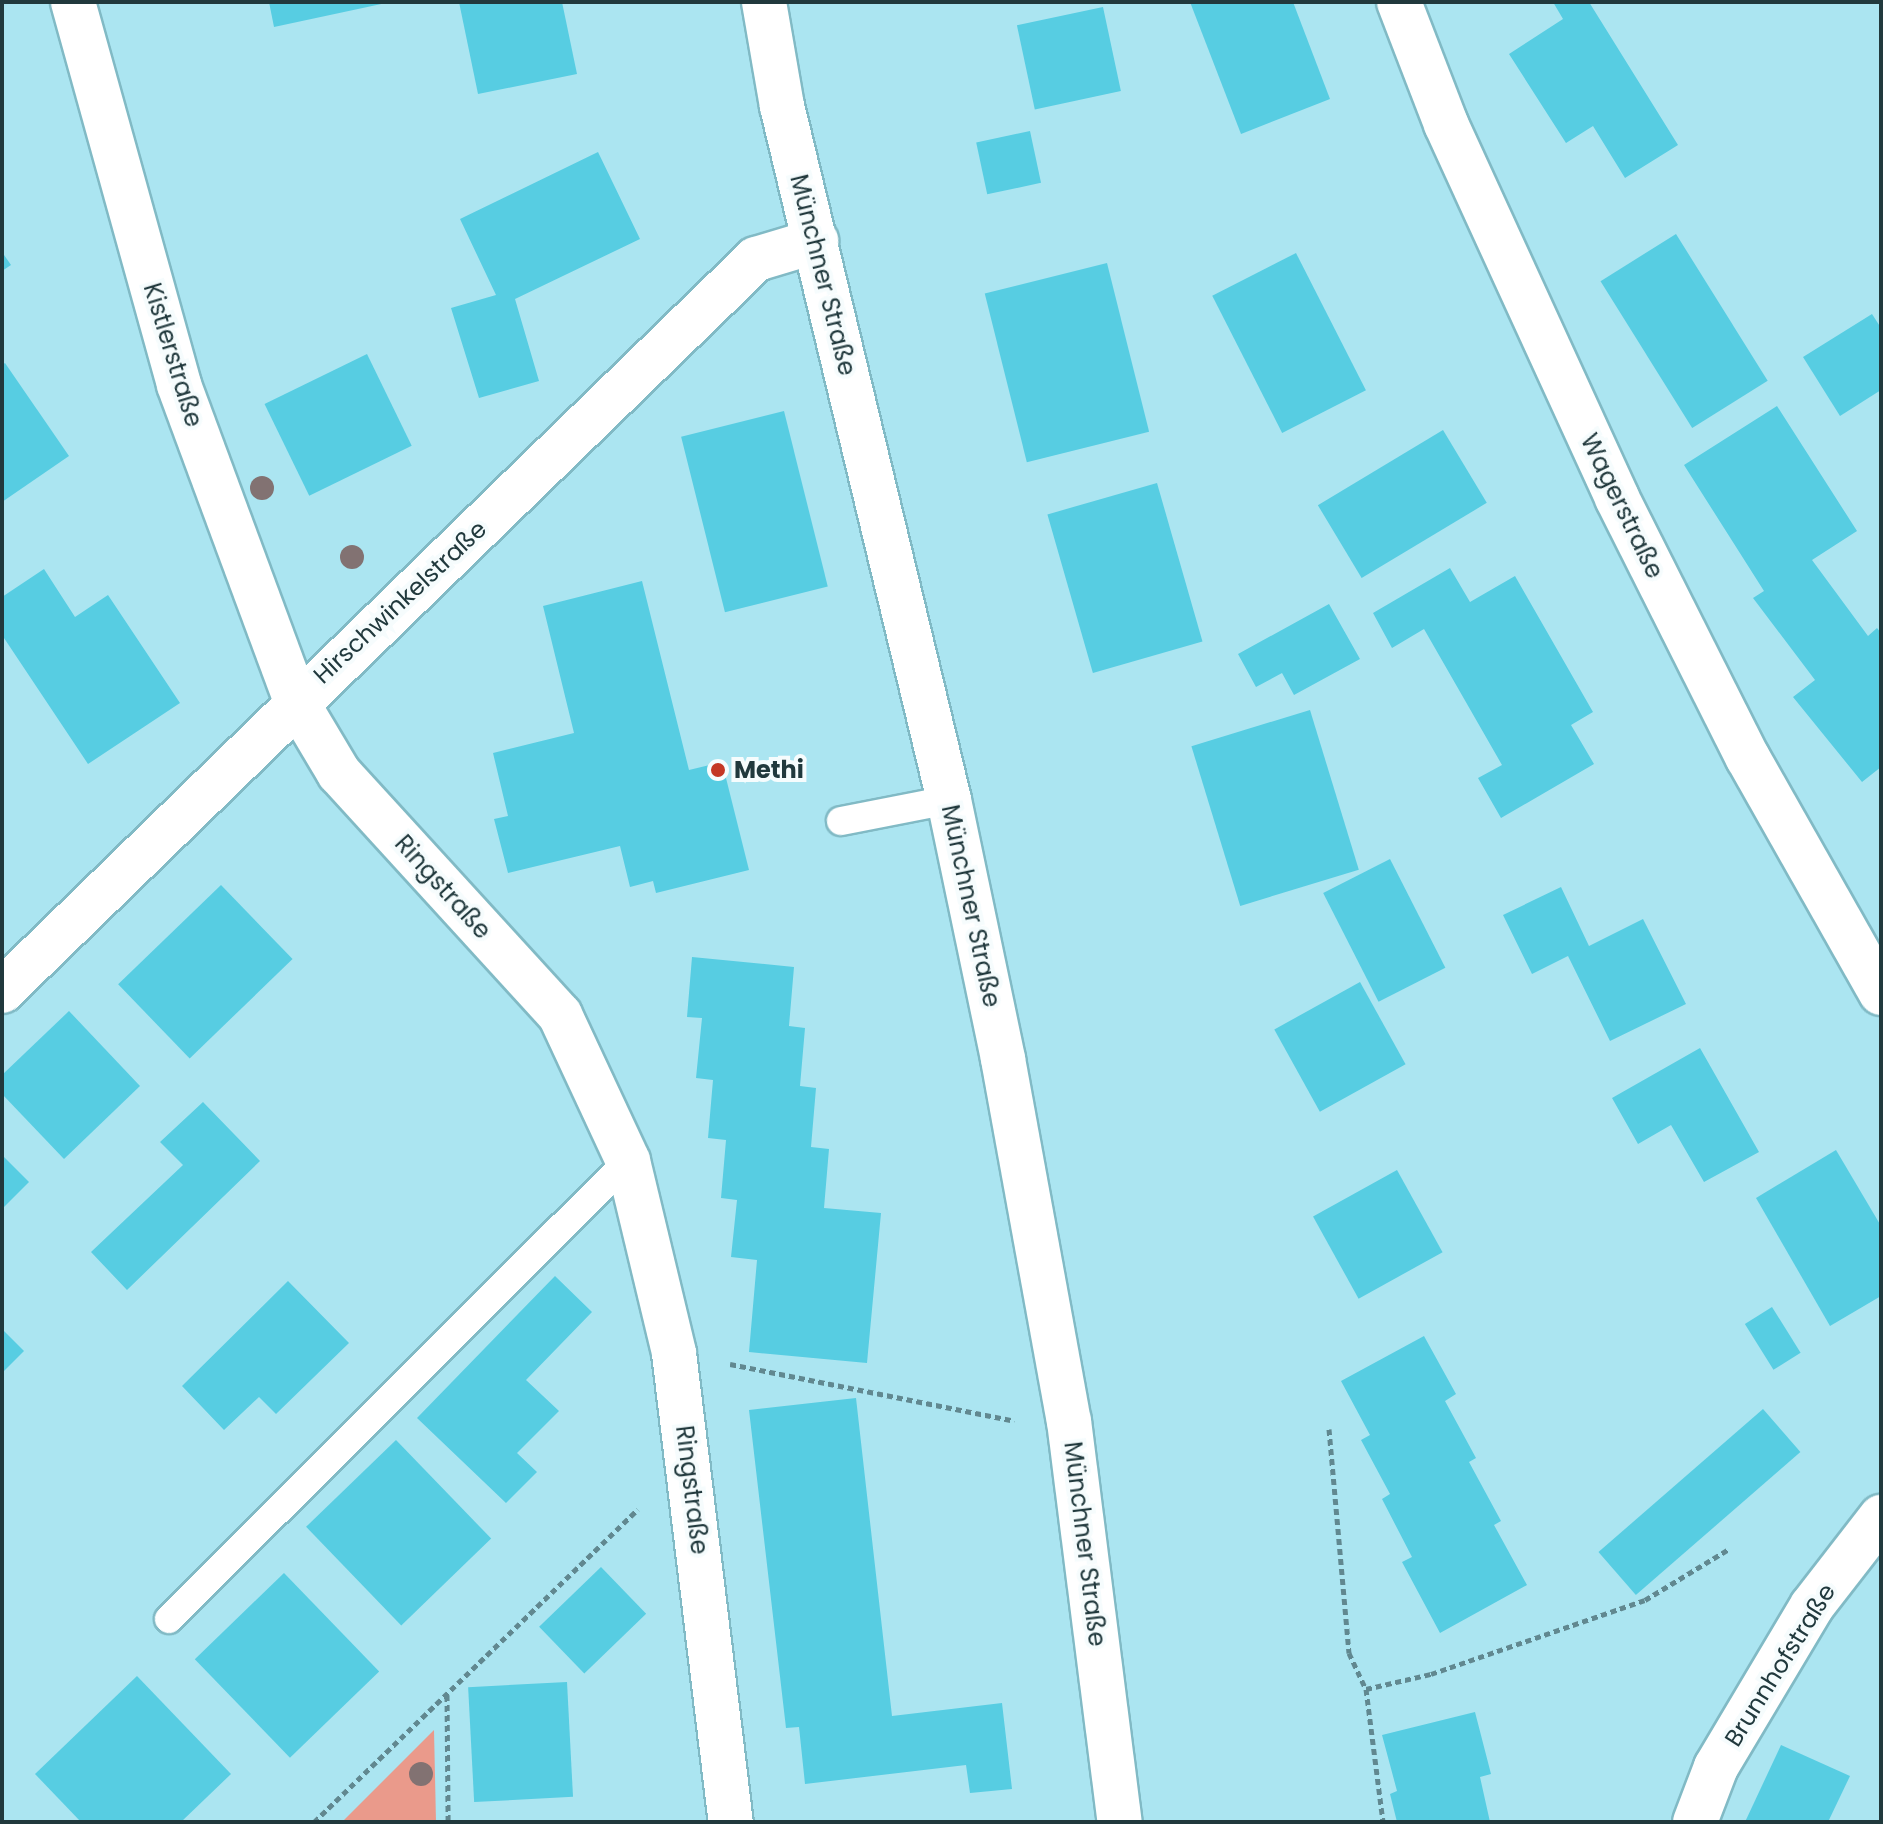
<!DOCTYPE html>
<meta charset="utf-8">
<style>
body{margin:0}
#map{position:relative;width:1883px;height:1824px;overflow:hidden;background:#abe5f1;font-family:Poppins,sans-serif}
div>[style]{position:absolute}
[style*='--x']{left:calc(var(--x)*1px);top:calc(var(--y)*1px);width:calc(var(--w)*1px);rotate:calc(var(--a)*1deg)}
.green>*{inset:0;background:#ea9a8b}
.building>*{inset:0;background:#57cde2;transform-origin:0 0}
.path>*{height:5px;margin-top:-2.5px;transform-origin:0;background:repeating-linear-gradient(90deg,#618890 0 6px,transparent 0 10px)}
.roads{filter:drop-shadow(2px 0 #81bac5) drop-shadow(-2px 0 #81bac5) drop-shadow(0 2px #81bac5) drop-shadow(0 -2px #81bac5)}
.lane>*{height:28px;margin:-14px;padding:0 14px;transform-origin:14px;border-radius:14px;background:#fff}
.street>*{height:44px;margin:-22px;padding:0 22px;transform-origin:22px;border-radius:22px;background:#fff}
.secondary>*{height:44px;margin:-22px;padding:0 22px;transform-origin:22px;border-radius:22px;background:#fff}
.trees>*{width:24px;height:24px;margin:-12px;border-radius:50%;background:#827272}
.dots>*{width:22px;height:22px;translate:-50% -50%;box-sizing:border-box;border:4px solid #f6fcfd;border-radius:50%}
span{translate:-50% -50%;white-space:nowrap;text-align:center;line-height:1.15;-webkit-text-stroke:8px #f6fcfd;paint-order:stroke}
.street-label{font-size:24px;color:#21393d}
.poi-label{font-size:24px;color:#21393d;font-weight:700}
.left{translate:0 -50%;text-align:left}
.frame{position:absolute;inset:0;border:4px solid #21393d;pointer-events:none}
</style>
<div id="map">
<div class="green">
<i style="clip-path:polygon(434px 1730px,436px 1822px,342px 1822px)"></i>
</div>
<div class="building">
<i style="clip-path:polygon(269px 2px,386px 2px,386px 3px,274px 27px)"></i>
<i style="clip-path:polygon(459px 2px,562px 2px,577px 74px,478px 94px)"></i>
<i style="clip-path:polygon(1190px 2px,1293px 2px,1330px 99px,1241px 134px)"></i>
<i style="clip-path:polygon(1553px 2px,1589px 2px,1678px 145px,1625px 178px,1593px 126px,1566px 143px,1509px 54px,1563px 19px)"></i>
<i style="left:1103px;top:7px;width:86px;height:88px;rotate:78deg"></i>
<i style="left:1030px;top:131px;width:53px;height:55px;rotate:78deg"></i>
<i style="clip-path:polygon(598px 152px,640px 239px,515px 299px,539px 381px,479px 398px,451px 308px,496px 295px,460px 219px)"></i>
<i style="left:1676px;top:234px;width:173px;height:89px;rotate:58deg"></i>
<i style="clip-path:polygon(2px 252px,11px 265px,2px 271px)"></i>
<i style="left:1296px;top:253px;width:154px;height:94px;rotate:63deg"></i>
<i style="left:1107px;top:263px;width:174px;height:126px;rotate:76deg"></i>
<i style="clip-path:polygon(1872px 314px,1881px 328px,1881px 390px,1840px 416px,1803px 357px)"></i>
<i style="left:367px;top:354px;width:102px;height:114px;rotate:64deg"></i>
<i style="clip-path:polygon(5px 363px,69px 456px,2px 502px,2px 365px)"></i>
<i style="clip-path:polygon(1777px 406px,1857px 531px,1812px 560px,1868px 636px,1877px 628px,1881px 633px,1881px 767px,1862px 782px,1793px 697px,1815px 680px,1753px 598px,1764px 591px,1684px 465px)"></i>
<i style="left:784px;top:411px;width:181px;height:106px;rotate:76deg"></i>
<i style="left:1443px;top:430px;width:85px;height:146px;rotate:59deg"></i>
<i style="left:1157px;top:483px;width:165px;height:114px;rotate:74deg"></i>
<i style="clip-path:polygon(1450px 568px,1470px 602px,1515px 576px,1593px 712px,1571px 725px,1594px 764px,1501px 818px,1478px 778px,1502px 765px,1424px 629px,1392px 648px,1373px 613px)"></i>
<i style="clip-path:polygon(44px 569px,75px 617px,108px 595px,180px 703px,88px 764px,2px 635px,2px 597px)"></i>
<i style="clip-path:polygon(642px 581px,689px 770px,722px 762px,749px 870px,656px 893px,653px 881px,630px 887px,620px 846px,508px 873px,494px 819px,508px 816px,493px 753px,574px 733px,543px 606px)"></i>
<i style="clip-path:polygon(1329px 604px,1360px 659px,1294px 695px,1282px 673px,1256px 687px,1238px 654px)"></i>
<i style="left:1310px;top:710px;width:167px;height:124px;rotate:73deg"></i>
<i style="left:1390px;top:859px;width:122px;height:75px;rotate:63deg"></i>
<i style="left:221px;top:885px;width:103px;height:143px;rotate:46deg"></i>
<i style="clip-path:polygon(1561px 887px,1589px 946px,1643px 919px,1686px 1004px,1610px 1041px,1568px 956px,1532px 974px,1503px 915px)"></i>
<i style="clip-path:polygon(692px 957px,794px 967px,789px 1026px,805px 1028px,800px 1086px,816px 1088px,811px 1147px,829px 1149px,824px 1208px,881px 1213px,867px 1363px,749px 1352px,757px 1260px,731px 1257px,737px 1200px,721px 1198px,726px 1140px,708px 1138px,713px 1080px,696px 1078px,702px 1018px,687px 1017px)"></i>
<i style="left:1360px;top:982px;width:94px;height:98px;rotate:61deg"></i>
<i style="clip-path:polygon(69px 1011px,140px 1086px,64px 1159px,2px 1094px,2px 1075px)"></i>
<i style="clip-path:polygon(1700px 1048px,1759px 1152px,1704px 1182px,1671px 1125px,1638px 1144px,1612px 1098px)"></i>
<i style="clip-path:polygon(203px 1102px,260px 1161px,127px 1290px,91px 1252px,183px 1165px,160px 1142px)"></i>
<i style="clip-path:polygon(1836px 1150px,1881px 1226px,1881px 1296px,1830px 1326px,1756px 1198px)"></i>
<i style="clip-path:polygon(2px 1155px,29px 1182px,2px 1209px)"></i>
<i style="left:1397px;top:1170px;width:94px;height:96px;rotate:61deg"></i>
<i style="clip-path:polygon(555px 1276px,592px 1312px,526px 1380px,559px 1411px,517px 1453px,537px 1472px,506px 1503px,417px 1418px)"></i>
<i style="clip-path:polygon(288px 1281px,349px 1343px,276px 1414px,259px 1397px,224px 1430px,182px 1386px)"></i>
<i style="left:1772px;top:1307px;width:54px;height:32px;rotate:58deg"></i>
<i style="clip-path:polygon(2px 1329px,24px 1351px,2px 1373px)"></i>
<i style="clip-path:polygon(1424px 1336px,1456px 1394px,1445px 1401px,1476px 1458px,1469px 1462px,1501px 1521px,1494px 1525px,1527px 1585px,1440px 1633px,1402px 1562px,1412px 1557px,1382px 1499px,1390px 1494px,1361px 1440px,1370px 1435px,1341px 1381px)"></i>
<i style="clip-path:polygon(856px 1398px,892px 1716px,1002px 1703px,1012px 1789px,970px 1793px,966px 1765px,805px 1784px,799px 1727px,786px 1728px,749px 1410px)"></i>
<i style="left:1763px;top:1409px;width:57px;height:218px;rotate:49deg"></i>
<i style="left:396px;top:1440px;width:137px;height:125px;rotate:46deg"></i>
<i style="left:601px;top:1567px;width:65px;height:86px;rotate:46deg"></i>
<i style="left:284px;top:1573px;width:137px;height:124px;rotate:46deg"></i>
<i style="clip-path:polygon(137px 1676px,231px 1774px,181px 1822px,81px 1822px,35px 1774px)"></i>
<i style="left:567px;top:1682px;width:115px;height:99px;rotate:87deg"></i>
<i style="clip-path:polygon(1475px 1712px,1491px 1774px,1480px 1777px,1490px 1822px,1397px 1822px,1390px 1794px,1397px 1791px,1382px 1735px)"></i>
<i style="clip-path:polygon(1781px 1745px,1850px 1776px,1828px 1822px,1745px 1822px)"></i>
</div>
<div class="path">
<i style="--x:730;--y:1364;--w:290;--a:11.3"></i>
<i style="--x:1329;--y:1429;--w:225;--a:84.9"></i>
<i style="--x:1349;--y:1653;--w:40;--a:65"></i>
<i style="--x:1366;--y:1689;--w:134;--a:82.7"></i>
<i style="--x:1366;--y:1689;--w:67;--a:-13"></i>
<i style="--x:1431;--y:1674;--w:226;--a:-19.1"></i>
<i style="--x:1645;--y:1600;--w:98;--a:-31.3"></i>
<i style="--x:447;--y:1695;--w:127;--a:89.5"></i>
<i style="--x:314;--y:1822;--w:450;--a:-44"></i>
</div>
<div class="roads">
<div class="lane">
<i style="--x:841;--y:821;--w:110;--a:-11"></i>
<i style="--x:169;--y:1619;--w:648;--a:-44.94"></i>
</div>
<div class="street">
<i style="--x:73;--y:2;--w:397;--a:74.5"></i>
<i style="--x:179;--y:385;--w:337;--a:69.7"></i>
<i style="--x:296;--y:701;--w:84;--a:59.2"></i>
<i style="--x:339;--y:773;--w:328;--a:47.6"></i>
<i style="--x:560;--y:1015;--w:161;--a:65"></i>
<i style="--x:628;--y:1161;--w:197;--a:76.5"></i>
<i style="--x:674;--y:1353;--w:472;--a:83.1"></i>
<i style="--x:1399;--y:2;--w:131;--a:68.9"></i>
<i style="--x:1446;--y:124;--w:411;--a:65.4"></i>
<i style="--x:1617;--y:498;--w:291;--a:63.3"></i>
<i style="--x:1748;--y:758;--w:270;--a:60.5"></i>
<i style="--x:2;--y:991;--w:1051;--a:-44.15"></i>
<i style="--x:756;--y:259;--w:63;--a:-16.7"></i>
<i style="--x:1695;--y:1822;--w:59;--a:-69.1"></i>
<i style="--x:1716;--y:1767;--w:187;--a:-59.2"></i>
<i style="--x:1812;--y:1606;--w:113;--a:-52.2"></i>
</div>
<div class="secondary">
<i style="--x:764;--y:2;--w:106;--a:80.2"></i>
<i style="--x:782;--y:106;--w:714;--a:76.47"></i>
<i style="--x:949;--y:800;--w:265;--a:78.2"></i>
<i style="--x:1003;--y:1059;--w:368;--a:79.7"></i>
<i style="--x:1069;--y:1421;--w:404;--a:82.8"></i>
</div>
</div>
<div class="trees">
<i style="left:262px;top:488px"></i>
<i style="left:352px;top:557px"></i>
<i style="left:421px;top:1774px"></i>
</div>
<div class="dots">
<i style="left:718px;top:770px;background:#c43825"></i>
</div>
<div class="street-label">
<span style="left:823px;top:275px;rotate:76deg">Münchner Straße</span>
<span style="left:173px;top:355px;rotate:73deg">Kistlerstraße</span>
<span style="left:1622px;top:506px;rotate:64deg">Wagerstraße</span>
<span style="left:400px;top:602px;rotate:-43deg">Hirschwinkelstraße</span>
<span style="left:443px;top:887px;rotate:48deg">Ringstraße</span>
<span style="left:971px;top:906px;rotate:78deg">Münchner Straße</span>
<span style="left:692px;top:1490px;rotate:83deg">Ringstraße</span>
<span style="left:1085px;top:1544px;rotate:83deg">Münchner Straße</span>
<span style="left:1780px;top:1665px;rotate:-58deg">Brunnhofstraße</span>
</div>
<div class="poi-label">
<span class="left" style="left:734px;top:770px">Methi</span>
</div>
<div class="frame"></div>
</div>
